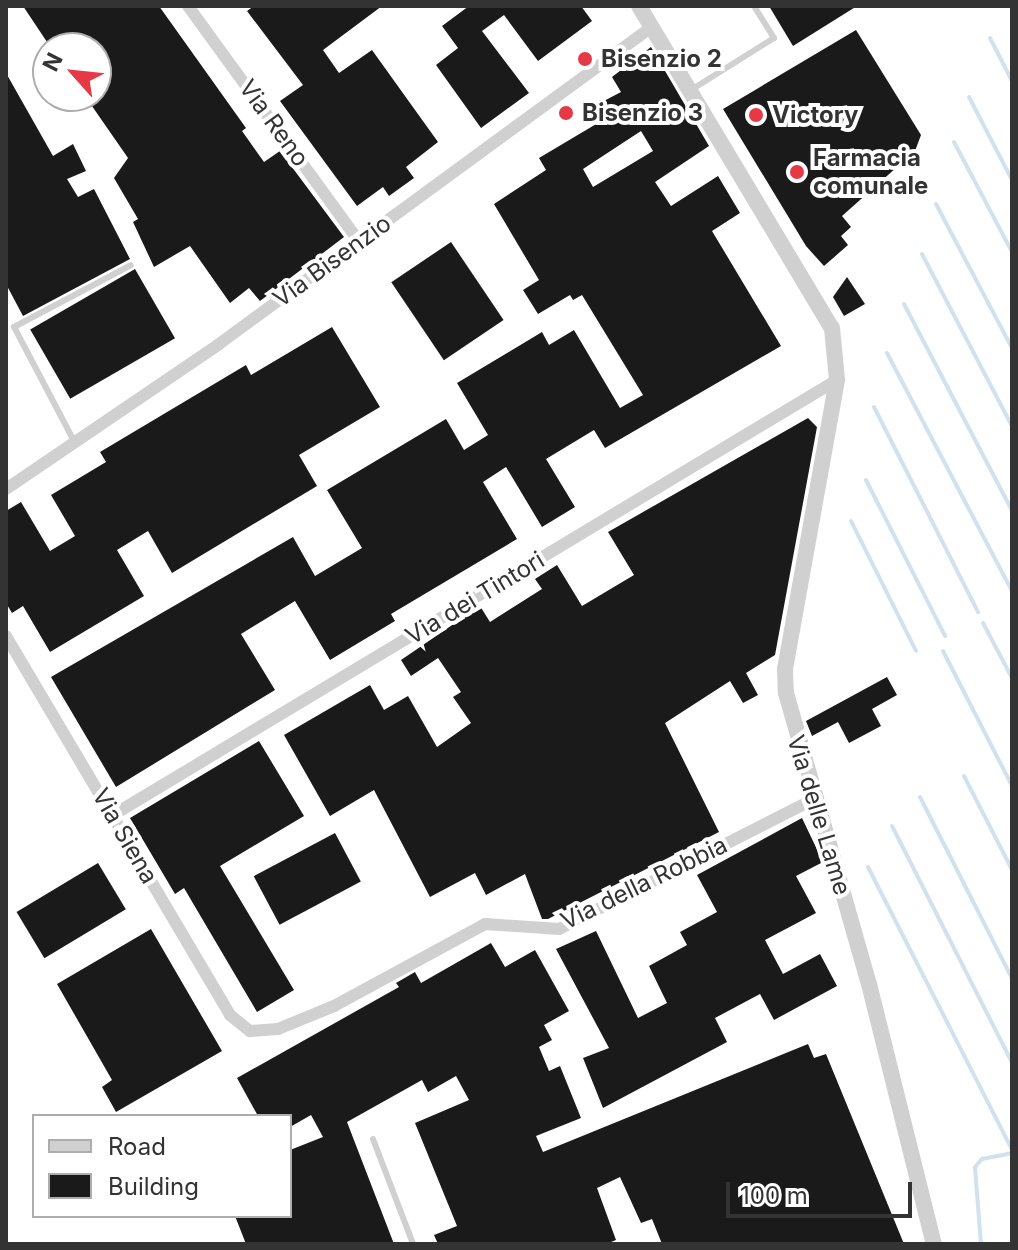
<!DOCTYPE html>
<style>
body{margin:0}
#map{position:relative;width:1018px;height:1250px;overflow:hidden;background:#fff;font-family:Inter,sans-serif}
div>[style]{position:absolute}
[style*='--x']{left:calc(var(--x)*1px);top:calc(var(--y)*1px);width:calc(var(--w)*1px);rotate:calc(var(--a)*1deg)}
.stream>*{height:4px;margin:-2px;padding:0 2px;transform-origin:2px;border-radius:2px;background:#cfe2ee}
.building>*{inset:0;background:#1a1a1a;transform-origin:0 0}
.service>*{height:6px;margin:-3px;padding:0 3px;transform-origin:3px;border-radius:3px;background:#d0d0d0}
.minor>*{height:12px;margin:-6px;padding:0 6px;transform-origin:6px;border-radius:6px;background:#d0d0d0}
.tertiary>*{height:16px;margin:-8px;padding:0 8px;transform-origin:8px;border-radius:8px;background:#d0d0d0}
.dots>*{width:22px;height:22px;translate:-50% -50%;box-sizing:border-box;border:4px solid #fff;border-radius:50%}
span{translate:-50% -50%;white-space:nowrap;text-align:center;line-height:1.15;-webkit-text-stroke:8px #fff;paint-order:stroke}
.poi-label{font-size:24px;color:#333;font-weight:700}
.left{translate:0 -50%;text-align:left}
.street-label{font-size:24px;color:#333}
.frame{position:absolute;inset:0;border:8px solid #333;pointer-events:none}
.legend{position:absolute;left:32px;top:1114px;width:260px;height:104px;box-sizing:border-box;background:#fff;border:2px solid #adadad;margin:0;padding:10px 14px;list-style:none;font-size:24px;color:#333}
.legend li{display:flex;align-items:center;gap:16px;height:40px}
.legend b{width:40px;border:2px solid #adadad}
.north{position:absolute;left:32px;top:32px;width:80px;height:80px;box-sizing:border-box;background:#fff;border:2px solid #adadad;border-radius:50%;rotate:297deg;font-size:22px;font-weight:700;line-height:32px;text-align:center;color:#333}
.north::after{content:'';display:block;margin:auto;width:28px;height:36px;background:#e63946;clip-path:polygon(50% 0,100% 100%,50% 72%,0 100%)}
.scale{position:absolute;left:726px;top:1182px;width:186px;height:36px;box-sizing:border-box;border:4px solid #333;border-top:0;padding-left:10px;font-size:24px;line-height:28px;white-space:nowrap;color:#333;-webkit-text-stroke:6px #fff;paint-order:stroke}
</style>
<div id="map">
<div class="stream">
<i style="--x:990;--y:38;--w:48;--a:62.9"></i>
<i style="--x:969;--y:97;--w:93;--a:62.6"></i>
<i style="--x:954;--y:142;--w:124;--a:62.2"></i>
<i style="--x:936;--y:204;--w:163;--a:62.2"></i>
<i style="--x:922;--y:254;--w:194;--a:62.4"></i>
<i style="--x:904;--y:304;--w:233;--a:62.4"></i>
<i style="--x:887;--y:353;--w:269;--a:62.3"></i>
<i style="--x:874;--y:407;--w:230;--a:63.1"></i>
<i style="--x:866;--y:480;--w:175;--a:63.1"></i>
<i style="--x:851;--y:521;--w:145;--a:63.4"></i>
<i style="--x:983;--y:623;--w:62;--a:62.2"></i>
<i style="--x:943;--y:651;--w:152;--a:62.9"></i>
<i style="--x:964;--y:776;--w:106;--a:62.9"></i>
<i style="--x:920;--y:797;--w:203;--a:63.1"></i>
<i style="--x:892;--y:826;--w:266;--a:63.1"></i>
<i style="--x:868;--y:867;--w:318;--a:63"></i>
<i style="--x:981;--y:1244;--w:77;--a:-94.5"></i>
<i style="--x:975;--y:1167;--w:11;--a:-49"></i>
<i style="--x:982;--y:1159;--w:31;--a:-11"></i>
</div>
<div class="building">
<i style="clip-path:polygon(23px 6px,159px 6px,246px 128px,242px 131px,264px 162px,280px 151px,344px 237px,260px 301px,249px 288px,230px 303px,190px 246px,154px 267px,133px 222px,138px 219px,114px 178px,128px 158px,85px 96px,96px 96px,96px 48px,51px 48px)"></i>
<i style="clip-path:polygon(254px 6px,382px 6px,323px 50px,339px 73px,372px 50px,438px 142px,406px 167px,414px 178px,389px 196px,383px 187px,357px 206px,280px 101px,303px 85px,247px 11px)"></i>
<i style="clip-path:polygon(469px 6px,581px 6px,592px 21px,538px 61px,504px 15px,482px 31px,529px 93px,481px 128px,436px 65px,458px 48px,442px 26px)"></i>
<i style="clip-path:polygon(769px 6px,857px 6px,793px 46px)"></i>
<i style="clip-path:polygon(856px 30px,921px 135px,915px 151px,842px 216px,851px 227px,841px 236px,848px 245px,824px 266px,806px 246px,723px 109px)"></i>
<i style="clip-path:polygon(evenodd,651px 47px,709px 146px,655px 182px,671px 206px,718px 176px,740px 213px,712px 231px,781px 346px,605px 448px,594px 430px,546px 459px,575px 507px,542px 527px,506px 467px,483px 482px,517px 539px,391px 614px,395px 621px,330px 660px,295px 601px,241px 634px,275px 690px,116px 787px,51px 677px,293px 537px,315px 576px,362px 548px,327px 490px,446px 419px,464px 450px,488px 435px,457px 383px,542px 332px,549px 345px,574px 330px,620px 408px,643px 395px,582px 295px,573px 300px,570px 295px,538px 314px,523px 290px,539px 280px,494px 204px,546px 170px,539px 158px,608px 117px,600px 103px,621px 92px,612px 77px,651px 47px,641px 131px,653px 151px,593px 187px,583px 169px,641px 131px)"></i>
<i style="clip-path:polygon(6px 73px,53px 156px,73px 144px,86px 171px,67px 179px,78px 197px,94px 189px,130px 259px,23px 316px,6px 284px)"></i>
<i style="left:451px;top:242px;width:94px;height:72px;rotate:56deg"></i>
<i style="left:135px;top:269px;width:80px;height:121px;rotate:60deg"></i>
<i style="clip-path:polygon(847px 277px,865px 304px,844px 316px,833px 297px)"></i>
<i style="clip-path:polygon(332px 327px,380px 407px,299px 455px,317px 486px,172px 573px,148px 531px,117px 550px,144px 596px,50px 652px,23px 606px,12px 613px,6px 603px,6px 511px,21px 502px,50px 551px,75px 536px,51px 495px,106px 462px,100px 452px,246px 365px,251px 375px)"></i>
<i style="clip-path:polygon(808px 418px,817px 427px,775px 655px,746px 673px,758px 695px,743px 703px,730px 681px,665px 723px,719px 832px,548px 919px,542px 919px,525px 874px,486px 895px,475px 873px,430px 897px,374px 790px,330px 816px,284px 735px,370px 685px,384px 710px,408px 696px,437px 747px,471px 723px,453px 697px,461px 692px,438px 658px,411px 676px,401px 660px,480px 606px,490px 622px,542px 589px,535px 579px,557px 565px,582px 606px,634px 575px,608px 532px)"></i>
<i style="clip-path:polygon(887px 677px,897px 695px,872px 709px,881px 726px,849px 743px,838px 722px,812px 736px,806px 721px)"></i>
<i style="clip-path:polygon(259px 741px,304px 816px,220px 866px,294px 990px,257px 1012px,184px 888px,175px 894px,130px 818px)"></i>
<i style="clip-path:polygon(802px 818px,823px 862px,796px 876px,816px 913px,765px 940px,783px 974px,820px 954px,837px 986px,774px 1020px,760px 994px,715px 1018px,727px 1042px,603px 1108px,583px 1058px,609px 1048px,556px 949px,596px 931px,638px 1018px,667px 1003px,649px 966px,687px 945px,680px 932px,717px 912px,697px 875px)"></i>
<i style="left:335px;top:833px;width:55px;height:92px;rotate:62deg"></i>
<i style="left:98px;top:863px;width:54px;height:95px;rotate:59deg"></i>
<i style="clip-path:polygon(151px 929px,222px 1051px,116px 1112px,102px 1087px,112px 1080px,57px 984px)"></i>
<i style="clip-path:polygon(491px 943px,505px 967px,535px 950px,569px 1011px,544px 1025px,552px 1040px,539px 1047px,549px 1071px,560px 1066px,581px 1118px,536px 1136px,543px 1152px,808px 1044px,814px 1058px,826px 1054px,904px 1244px,662px 1244px,652px 1219px,641px 1223px,620px 1177px,597px 1188px,616px 1240px,606px 1244px,438px 1244px,434px 1235px,457px 1226px,415px 1123px,469px 1100px,456px 1076px,428px 1092px,422px 1080px,347px 1122px,394px 1244px,246px 1244px,235px 1216px,290px 1216px,290px 1150px,323px 1137px,311px 1115px,290px 1127px,290px 1116px,258px 1116px,237px 1078px,399px 987px,396px 983px,415px 972px,421px 983px)"></i>
</div>
<div class="service">
<i style="--x:691;--y:90;--w:98;--a:-32.1"></i>
<i style="--x:774;--y:38;--w:38;--a:-122"></i>
<i style="--x:75;--y:443;--w:131;--a:-117.7"></i>
<i style="--x:14;--y:327;--w:132;--a:-27.9"></i>
<i style="--x:373;--y:1139;--w:112;--a:69.1"></i>
</div>
<div class="minor">
<i style="--x:188;--y:6;--w:291;--a:54"></i>
<i style="--x:6;--y:489;--w:258;--a:-34.2"></i>
<i style="--x:219;--y:344;--w:538;--a:-36.23"></i>
<i style="--x:6;--y:636;--w:440;--a:59.4"></i>
<i style="--x:230;--y:1015;--w:26;--a:39"></i>
<i style="--x:250;--y:1031;--w:28;--a:-4"></i>
<i style="--x:278;--y:1029;--w:61;--a:-22.3"></i>
<i style="--x:334;--y:1006;--w:172;--a:-28.5"></i>
<i style="--x:485;--y:924;--w:74;--a:3.9"></i>
<i style="--x:559;--y:929;--w:286;--a:-27"></i>
<i style="--x:113;--y:815;--w:845;--a:-31"></i>
</div>
<div class="tertiary">
<i style="--x:639;--y:6;--w:375;--a:59.1"></i>
<i style="--x:832;--y:328;--w:52;--a:84.5"></i>
<i style="--x:837;--y:380;--w:294;--a:100.2"></i>
<i style="--x:785;--y:669;--w:24;--a:88"></i>
<i style="--x:786;--y:693;--w:303;--a:74.1"></i>
<i style="--x:869;--y:984;--w:268;--a:76"></i>
</div>
<div class="dots">
<i style="left:585px;top:59px;background:#e63946"></i>
<i style="left:566px;top:113px;background:#e63946"></i>
<i style="left:756px;top:115px;background:#e63946"></i>
<i style="left:797px;top:172px;background:#e63946"></i>
</div>
<div class="poi-label">
<span class="left" style="left:601px;top:59px">Bisenzio 2</span>
<span class="left" style="left:582px;top:113px">Bisenzio 3</span>
<span class="left" style="left:772px;top:115px">Victory</span>
<span class="left" style="left:813px;top:172px">Farmacia<br>comunale</span>
</div>
<div class="street-label">
<span style="left:274px;top:123px;rotate:54deg">Via Reno</span>
<span style="left:332px;top:261px;rotate:-36deg">Via Bisenzio</span>
<span style="left:475px;top:598px;rotate:-31deg">Via dei Tintori</span>
<span style="left:819px;top:815px;rotate:73deg">Via delle Lame</span>
<span style="left:125px;top:836px;rotate:60deg">Via Siena</span>
<span style="left:644px;top:883px;rotate:-26deg">Via della Robbia</span>
</div>
<div class="frame"></div>
<ul class="legend">
<li><b style="height:10px;background:#d0d0d0"></b>Road</li>
<li><b style="height:22px;background:#1a1a1a"></b>Building</li>
</ul>
<div class="north">N</div>
<div class="scale">100 m</div>
</div>
